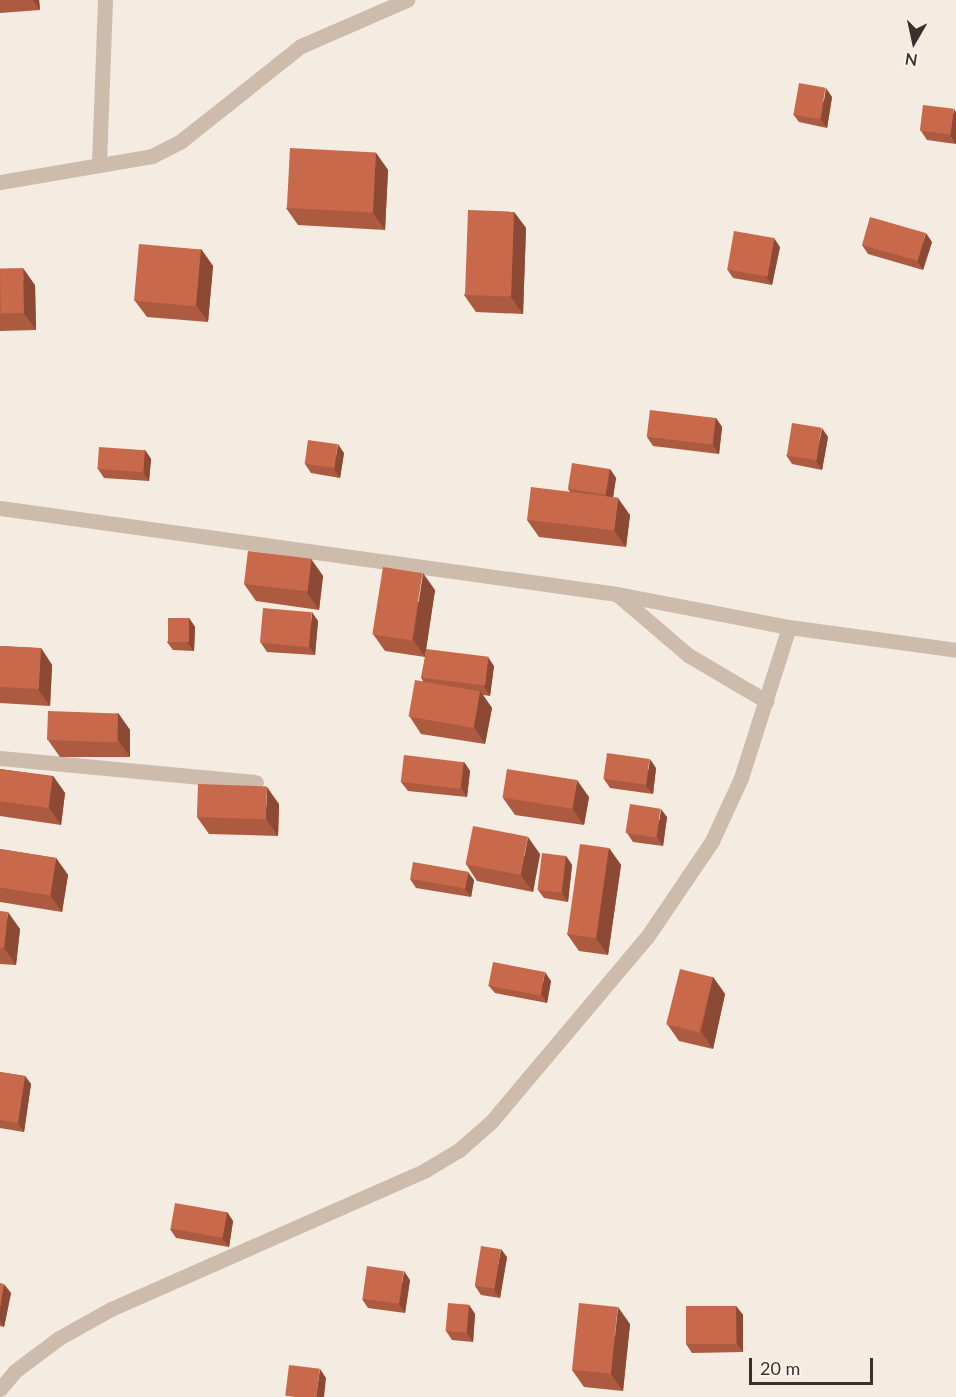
<!DOCTYPE html>
<html>
<head>
<meta charset="utf-8">
<style>
	body { margin:0 }
	#map { position:relative; width:956px; height:1397px; overflow:hidden; background:#f4ebe1; font-family:Lato,sans-serif }
	div>[style] { position:absolute }
	.street>* { height:15px; margin:-7.5px; padding:0 7.5px; transform-origin:7.5px; border-radius:7.5px; background:#cdbbac }
	.wall>* { inset:0; background:#ac5a40 }
	.shaded-wall>* { inset:0; background:#8c4a34 }
	.building>* { inset:0; background:#c8694b; transform-origin:0 0 }
	span { translate:-50% -50%; white-space:nowrap; text-align:center; line-height:1.15; -webkit-text-stroke:5px #fbf5ee; paint-order:stroke }
	.north { position:absolute; left:884px; top:12px; width:60px; height:60px; -webkit-text-stroke:4px #fbf5ee; paint-order:stroke; rotate:189deg; font-size:16px; font-weight:700; line-height:24px; text-align:center; color:#3b302b }
	.north::after { content:''; display:block; margin:auto; width:21px; height:27px; background:#3b302b; clip-path:polygon(50% 0,100% 100%,50% 72%,0 100%) }
	.scale { position:absolute; left:749px; top:1358px; width:124px; height:27px; box-sizing:border-box; border:3px solid #3b302b; border-top:0; padding-left:8px; font-size:18px; line-height:21px; white-space:nowrap; color:#3b302b; -webkit-text-stroke:4px #fbf5ee; paint-order:stroke }
</style>
</head>
<body>
<div id="map">
	<div class="street">
		<div style="left:99px;top:164px;width:164px;rotate:-87.9deg"></div>
		<div style="left:0;top:182px;width:154px;rotate:-9.7deg"></div>
		<div style="left:152px;top:156px;width:33px;rotate:-27deg"></div>
		<div style="left:181px;top:141px;width:153px;rotate:-38.4deg"></div>
		<div style="left:301px;top:46px;width:116px;rotate:-23.5deg"></div>
		<div style="left:0;top:508px;width:623px;rotate:7.93deg"></div>
		<div style="left:617px;top:594px;width:175px;rotate:10.9deg"></div>
		<div style="left:789px;top:627px;width:169px;rotate:7.8deg"></div>
		<div style="left:619px;top:596px;width:91px;rotate:40.5deg"></div>
		<div style="left:688px;top:655px;width:91px;rotate:30.5deg"></div>
		<div style="left:0;top:758px;width:257px;rotate:5.4deg"></div>
		<div style="left:0;top:1389px;width:23px;rotate:-50deg"></div>
		<div style="left:15px;top:1371px;width:55px;rotate:-36.9deg"></div>
		<div style="left:59px;top:1338px;width:60px;rotate:-29.1deg"></div>
		<div style="left:111px;top:1309px;width:342px;rotate:-23.8deg"></div>
		<div style="left:424px;top:1171px;width:41px;rotate:-31deg"></div>
		<div style="left:459px;top:1150px;width:43px;rotate:-41.2deg"></div>
		<div style="left:491px;top:1122px;width:242px;rotate:-49.9deg"></div>
		<div style="left:647px;top:937px;width:116px;rotate:-55.9deg"></div>
		<div style="left:712px;top:841px;width:69px;rotate:-65.3deg"></div>
		<div style="left:741px;top:778px;width:158px;rotate:-72.4deg"></div>
	</div>
	<div class="wall">
		<div style="clip-path:polygon(0 0,39px 0,40px 10px,0 13px)"></div>
		<div style="clip-path:polygon(832px 97px,827px 128px,799px 122px,793px 114px)"></div>
		<div style="clip-path:polygon(956px 112px,956px 144px,927px 140px,921px 131px)"></div>
		<div style="clip-path:polygon(376px 153px,388px 170px,385px 230px,298px 225px,286px 208px)"></div>
		<div style="clip-path:polygon(514px 212px,526px 228px,523px 314px,476px 312px,464px 295px)"></div>
		<div style="clip-path:polygon(932px 242px,923px 270px,868px 254px,862px 245px)"></div>
		<div style="clip-path:polygon(780px 247px,772px 285px,733px 278px,727px 269px)"></div>
		<div style="clip-path:polygon(201px 249px,213px 266px,208px 322px,147px 317px,135px 301px)"></div>
		<div style="clip-path:polygon(0 269px,35px 285px,36px 330px,0 331px)"></div>
		<div style="clip-path:polygon(716px 418px,722px 427px,719px 454px,653px 446px,647px 437px)"></div>
		<div style="clip-path:polygon(828px 437px,822px 470px,792px 464px,786px 455px)"></div>
		<div style="clip-path:polygon(145px 450px,151px 459px,149px 481px,104px 478px,98px 469px)"></div>
		<div style="clip-path:polygon(344px 453px,340px 478px,311px 473px,305px 464px)"></div>
		<div style="clip-path:polygon(610px 469px,616px 478px,613px 497px,630px 515px,626px 547px,539px 537px,527px 520px,570px 492px,568px 489px)"></div>
		<div style="clip-path:polygon(311px 559px,323px 576px,319px 610px,256px 601px,244px 584px)"></div>
		<div style="clip-path:polygon(435px 590px,425px 655px,494px 666px,490px 696px,483px 695px,492px 708px,485px 744px,421px 734px,410px 717px,423px 681px,421px 678px,425px 657px,385px 651px,373px 634px)"></div>
		<div style="clip-path:polygon(189px 618px,195px 627px,194px 651px,173px 650px,167px 642px)"></div>
		<div style="clip-path:polygon(318px 621px,315px 655px,267px 652px,261px 643px)"></div>
		<div style="clip-path:polygon(0 646px,41px 648px,52px 665px,50px 706px,0 703px)"></div>
		<div style="clip-path:polygon(118px 713px,130px 730px,130px 757px,60px 757px,48px 740px)"></div>
		<div style="clip-path:polygon(464px 762px,470px 771px,467px 797px,408px 791px,401px 782px)"></div>
		<div style="clip-path:polygon(656px 768px,653px 794px,610px 788px,604px 779px)"></div>
		<div style="clip-path:polygon(0 769px,53px 776px,65px 793px,61px 825px,0 816px)"></div>
		<div style="clip-path:polygon(589px 797px,584px 825px,515px 815px,503px 798px)"></div>
		<div style="clip-path:polygon(279px 804px,278px 836px,209px 834px,197px 817px)"></div>
		<div style="clip-path:polygon(667px 817px,663px 846px,633px 842px,627px 833px)"></div>
		<div style="clip-path:polygon(609px 848px,621px 865px,608px 955px,579px 951px,567px 934px)"></div>
		<div style="clip-path:polygon(0 849px,56px 858px,68px 875px,62px 912px,0 902px)"></div>
		<div style="clip-path:polygon(540px 854px,533px 892px,477px 881px,466px 864px)"></div>
		<div style="clip-path:polygon(566px 856px,572px 865px,568px 902px,544px 898px,538px 890px)"></div>
		<div style="clip-path:polygon(410px 879px,474px 880px,471px 897px,416px 888px)"></div>
		<div style="clip-path:polygon(0 911px,20px 929px,16px 965px,0 964px)"></div>
		<div style="clip-path:polygon(713px 977px,725px 994px,713px 1049px,679px 1041px,667px 1024px)"></div>
		<div style="clip-path:polygon(551px 981px,547px 1003px,495px 993px,488px 985px)"></div>
		<div style="clip-path:polygon(0 1072px,25px 1076px,31px 1084px,24px 1132px,0 1128px)"></div>
		<div style="clip-path:polygon(227px 1212px,233px 1221px,229px 1247px,176px 1238px,170px 1229px)"></div>
		<div style="clip-path:polygon(507px 1257px,500px 1298px,481px 1295px,475px 1286px)"></div>
		<div style="clip-path:polygon(410px 1280px,405px 1313px,368px 1308px,362px 1299px)"></div>
		<div style="clip-path:polygon(0 1283px,11px 1293px,4px 1327px,0 1326px)"></div>
		<div style="clip-path:polygon(469px 1305px,475px 1314px,473px 1342px,452px 1340px,446px 1331px)"></div>
		<div style="clip-path:polygon(736px 1306px,743px 1315px,743px 1352px,692px 1353px,686px 1344px)"></div>
		<div style="clip-path:polygon(630px 1324px,623px 1391px,584px 1387px,572px 1370px)"></div>
	</div>
	<div class="shaded-wall">
		<div style="clip-path:polygon(33px 0,39px 0,40px 10px)"></div>
		<div style="clip-path:polygon(826px 88px,832px 97px,827px 128px,821px 119px)"></div>
		<div style="clip-path:polygon(954px 109px,956px 112px,956px 144px,950px 135px)"></div>
		<div style="clip-path:polygon(376px 153px,388px 170px,385px 230px,373px 213px)"></div>
		<div style="clip-path:polygon(514px 212px,526px 228px,523px 314px,511px 297px)"></div>
		<div style="clip-path:polygon(926px 233px,932px 242px,923px 270px,917px 261px)"></div>
		<div style="clip-path:polygon(774px 238px,780px 247px,772px 285px,766px 277px)"></div>
		<div style="clip-path:polygon(201px 249px,213px 266px,208px 322px,196px 305px)"></div>
		<div style="clip-path:polygon(23px 268px,35px 285px,36px 330px,24px 313px)"></div>
		<div style="clip-path:polygon(716px 418px,722px 427px,719px 454px,713px 445px)"></div>
		<div style="clip-path:polygon(822px 428px,828px 437px,822px 470px,816px 461px)"></div>
		<div style="clip-path:polygon(338px 444px,344px 453px,340px 478px,334px 469px)"></div>
		<div style="clip-path:polygon(145px 450px,151px 459px,149px 481px,143px 472px)"></div>
		<div style="clip-path:polygon(610px 469px,616px 478px,612px 504px,606px 495px)"></div>
		<div style="clip-path:polygon(618px 498px,630px 515px,626px 547px,614px 530px)"></div>
		<div style="clip-path:polygon(311px 559px,323px 576px,319px 610px,307px 593px)"></div>
		<div style="clip-path:polygon(423px 573px,435px 590px,425px 657px,413px 640px)"></div>
		<div style="clip-path:polygon(312px 612px,318px 621px,315px 655px,309px 646px)"></div>
		<div style="clip-path:polygon(189px 618px,195px 627px,194px 651px,187px 642px)"></div>
		<div style="clip-path:polygon(41px 648px,52px 665px,50px 706px,38px 689px)"></div>
		<div style="clip-path:polygon(488px 657px,494px 666px,490px 696px,484px 687px)"></div>
		<div style="clip-path:polygon(480px 691px,492px 708px,485px 744px,474px 727px)"></div>
		<div style="clip-path:polygon(118px 713px,130px 730px,130px 757px,118px 740px)"></div>
		<div style="clip-path:polygon(650px 759px,656px 768px,653px 794px,646px 786px)"></div>
		<div style="clip-path:polygon(464px 762px,470px 771px,467px 797px,461px 788px)"></div>
		<div style="clip-path:polygon(53px 776px,65px 793px,61px 825px,49px 808px)"></div>
		<div style="clip-path:polygon(577px 780px,589px 797px,584px 825px,572px 808px)"></div>
		<div style="clip-path:polygon(267px 787px,279px 804px,278px 836px,266px 819px)"></div>
		<div style="clip-path:polygon(661px 809px,667px 817px,663px 846px,657px 837px)"></div>
		<div style="clip-path:polygon(528px 837px,540px 854px,533px 892px,521px 875px)"></div>
		<div style="clip-path:polygon(609px 848px,621px 865px,608px 955px,596px 938px)"></div>
		<div style="clip-path:polygon(566px 856px,572px 865px,568px 902px,562px 893px)"></div>
		<div style="clip-path:polygon(56px 858px,68px 875px,62px 912px,50px 895px)"></div>
		<div style="clip-path:polygon(468px 872px,474px 880px,471px 897px,465px 889px)"></div>
		<div style="clip-path:polygon(8px 912px,20px 929px,16px 965px,4px 948px)"></div>
		<div style="clip-path:polygon(545px 972px,551px 981px,547px 1003px,541px 994px)"></div>
		<div style="clip-path:polygon(713px 977px,725px 994px,713px 1049px,701px 1032px)"></div>
		<div style="clip-path:polygon(25px 1076px,31px 1084px,24px 1132px,18px 1123px)"></div>
		<div style="clip-path:polygon(227px 1212px,233px 1221px,229px 1247px,222px 1238px)"></div>
		<div style="clip-path:polygon(501px 1249px,507px 1257px,500px 1298px,494px 1289px)"></div>
		<div style="clip-path:polygon(404px 1271px,410px 1280px,405px 1313px,399px 1304px)"></div>
		<div style="clip-path:polygon(4px 1284px,11px 1293px,4px 1327px,0 1321px,0 1308px)"></div>
		<div style="clip-path:polygon(469px 1305px,475px 1314px,473px 1342px,467px 1333px)"></div>
		<div style="clip-path:polygon(736px 1306px,743px 1315px,743px 1352px,737px 1344px)"></div>
		<div style="clip-path:polygon(618px 1307px,630px 1324px,623px 1391px,611px 1374px)"></div>
		<div style="clip-path:polygon(320px 1369px,326px 1378px,324px 1397px,316px 1397px)"></div>
	</div>
	<div class="building">
		<div style="left:799px;top:83px;width:27px;height:32px;rotate:10deg"></div>
		<div style="left:923px;top:105px;width:31px;height:26px;rotate:7deg"></div>
		<div style="left:290px;top:148px;width:86px;height:60px;rotate:3deg"></div>
		<div style="left:468px;top:210px;width:46px;height:85px;rotate:2deg"></div>
		<div style="left:870px;top:217px;width:58px;height:29px;rotate:16deg"></div>
		<div style="left:734px;top:231px;width:41px;height:39px;rotate:10deg"></div>
		<div style="left:139px;top:244px;width:62px;height:57px;rotate:5deg"></div>
		<div style="left:23px;top:268px;width:45px;height:23px;rotate:89deg"></div>
		<div style="left:650px;top:410px;width:66px;height:27px;rotate:7deg"></div>
		<div style="left:792px;top:423px;width:30px;height:33px;rotate:9deg"></div>
		<div style="left:308px;top:440px;width:30px;height:24px;rotate:8deg"></div>
		<div style="left:99px;top:447px;width:46px;height:22px;rotate:4deg"></div>
		<div style="left:572px;top:463px;width:38px;height:26px;rotate:9deg"></div>
		<div style="left:531px;top:487px;width:88px;height:33px;rotate:7deg"></div>
		<div style="left:248px;top:551px;width:64px;height:33px;rotate:7deg"></div>
		<div style="left:383px;top:567px;width:40px;height:68px;rotate:9deg"></div>
		<div style="left:263px;top:608px;width:49px;height:35px;rotate:5deg"></div>
		<div style="left:168px;top:618px;width:21px;height:24px"></div>
		<div style="left:0;top:646px;width:41px;height:41px;rotate:3deg"></div>
		<div style="left:426px;top:649px;width:63px;height:29px;rotate:7deg"></div>
		<div style="left:415px;top:680px;width:66px;height:37px;rotate:10deg"></div>
		<div style="left:48px;top:711px;width:70px;height:29px;rotate:2deg"></div>
		<div style="left:607px;top:753px;width:43px;height:26px;rotate:8deg"></div>
		<div style="left:404px;top:755px;width:60px;height:27px;rotate:7deg"></div>
		<div style="left:0;top:769px;width:53px;height:32px;rotate:8deg"></div>
		<div style="left:507px;top:769px;width:71px;height:29px;rotate:9deg"></div>
		<div style="left:198px;top:784px;width:69px;height:33px;rotate:2deg"></div>
		<div style="left:630px;top:804px;width:31px;height:29px;rotate:9deg"></div>
		<div style="left:473px;top:826px;width:56px;height:39px;rotate:11deg"></div>
		<div style="left:580px;top:844px;width:29px;height:91px;rotate:8deg"></div>
		<div style="left:0;top:849px;width:57px;height:38px;rotate:9deg"></div>
		<div style="left:542px;top:853px;width:24px;height:37px;rotate:7deg"></div>
		<div style="left:413px;top:862px;width:56px;height:17px;rotate:10deg"></div>
		<div style="clip-path:polygon(0 911px,8px 912px,4px 948px,0 948px)"></div>
		<div style="left:493px;top:962px;width:53px;height:24px;rotate:11deg"></div>
		<div style="left:680px;top:969px;width:34px;height:57px;rotate:14deg"></div>
		<div style="clip-path:polygon(0 1072px,25px 1076px,18px 1123px,0 1120px)"></div>
		<div style="left:175px;top:1203px;width:53px;height:26px;rotate:10deg"></div>
		<div style="left:481px;top:1246px;width:20px;height:40px;rotate:9deg"></div>
		<div style="left:367px;top:1266px;width:37px;height:33px;rotate:8deg"></div>
		<div style="clip-path:polygon(0 1283px,4px 1284px,0 1308px)"></div>
		<div style="left:448px;top:1303px;width:21px;height:28px;rotate:5deg"></div>
		<div style="left:579px;top:1303px;width:39px;height:67px;rotate:6deg"></div>
		<div style="left:686px;top:1306px;width:50px;height:38px"></div>
		<div style="left:289px;top:1365px;width:31px;height:31px;rotate:7deg"></div>
	</div>
	<div class="north">N</div>
	<div class="scale">20 m</div>
</div>
</body>
</html>
